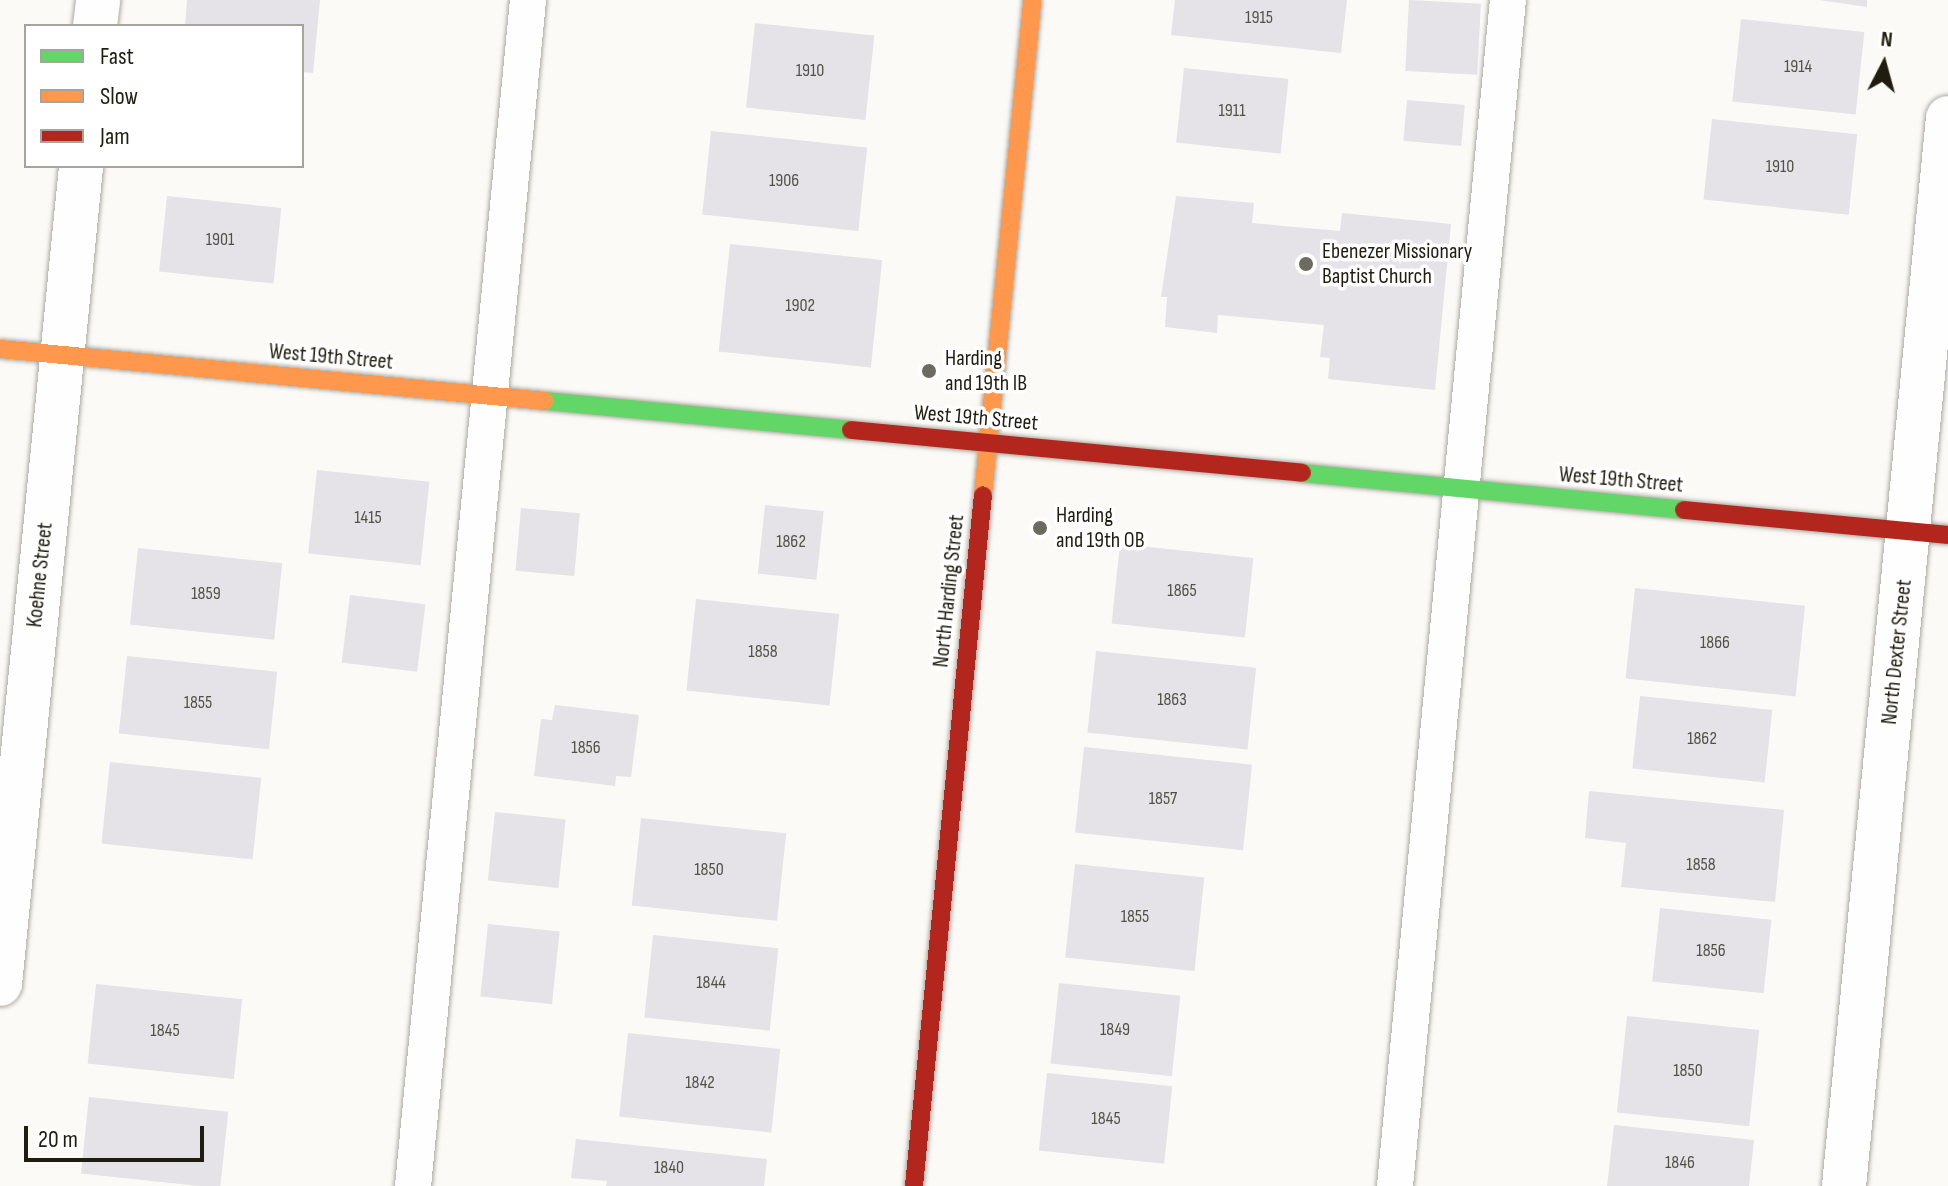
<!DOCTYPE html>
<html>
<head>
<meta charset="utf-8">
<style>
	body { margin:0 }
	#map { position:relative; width:1948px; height:1186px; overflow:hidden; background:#fbfaf6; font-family:"Sofia Sans Condensed",sans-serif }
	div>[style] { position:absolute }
	.building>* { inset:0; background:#e5e3e7; transform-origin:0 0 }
	.roads { filter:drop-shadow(0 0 2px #aca9a1) drop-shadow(0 0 2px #aca9a1) }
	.lane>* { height:36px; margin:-18px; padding:0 18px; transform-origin:18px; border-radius:18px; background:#fefefe }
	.street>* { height:44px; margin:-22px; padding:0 22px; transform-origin:22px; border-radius:22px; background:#fefefe }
	.fast>* { height:18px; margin:-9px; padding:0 9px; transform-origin:9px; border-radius:9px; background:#63d668 }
	.slow>* { height:18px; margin:-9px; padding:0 9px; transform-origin:9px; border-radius:9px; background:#ff974d }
	.jam>* { height:18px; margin:-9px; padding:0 9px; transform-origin:9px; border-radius:9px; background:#b3261e }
	.dots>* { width:22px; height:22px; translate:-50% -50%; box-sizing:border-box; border:4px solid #fff; border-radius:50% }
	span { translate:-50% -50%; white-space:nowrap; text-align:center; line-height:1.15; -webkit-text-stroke:7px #fff; paint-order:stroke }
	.number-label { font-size:18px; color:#535047 }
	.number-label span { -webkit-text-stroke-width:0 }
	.poi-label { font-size:22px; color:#201c0f }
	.left { translate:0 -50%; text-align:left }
	.street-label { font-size:22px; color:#201c0f }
	.legend { position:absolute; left:24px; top:24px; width:280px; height:144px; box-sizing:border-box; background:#fff; border:2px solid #a6a49f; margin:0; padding:10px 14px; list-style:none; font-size:24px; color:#201c0f }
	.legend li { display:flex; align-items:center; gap:16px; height:40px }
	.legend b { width:40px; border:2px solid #a6a49f }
	.north { position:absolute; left:1844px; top:24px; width:80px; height:80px; -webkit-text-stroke:6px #fff; paint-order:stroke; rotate:6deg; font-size:22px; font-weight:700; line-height:32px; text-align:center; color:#201c0f }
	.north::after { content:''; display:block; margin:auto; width:28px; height:36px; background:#201c0f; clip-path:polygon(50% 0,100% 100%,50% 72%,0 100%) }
	.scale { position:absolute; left:24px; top:1126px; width:180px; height:36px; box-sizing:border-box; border:4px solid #201c0f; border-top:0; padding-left:10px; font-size:24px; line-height:28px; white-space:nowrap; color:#201c0f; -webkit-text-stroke:6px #fff; paint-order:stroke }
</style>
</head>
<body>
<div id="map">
	<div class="building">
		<div style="clip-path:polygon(187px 0,320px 0,313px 73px,302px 72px,302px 26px,185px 26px)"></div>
		<div style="clip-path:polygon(1175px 0,1347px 0,1341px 53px,1171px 35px)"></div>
		<div style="left:1409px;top:0;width:72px;height:71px;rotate:3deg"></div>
		<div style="clip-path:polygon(1819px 0,1867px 0,1867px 7px)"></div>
		<div style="left:1741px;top:19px;width:124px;height:83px;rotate:6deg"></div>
		<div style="left:755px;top:23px;width:120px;height:85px;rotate:6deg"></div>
		<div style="left:1184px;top:68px;width:105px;height:75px;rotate:6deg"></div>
		<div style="left:1407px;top:100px;width:58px;height:41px;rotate:5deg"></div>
		<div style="left:1712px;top:119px;width:146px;height:81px;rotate:6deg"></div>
		<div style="left:711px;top:131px;width:157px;height:84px;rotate:6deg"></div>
		<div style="left:167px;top:196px;width:115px;height:76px;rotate:6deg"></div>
		<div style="clip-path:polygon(1176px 196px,1254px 203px,1252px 223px,1340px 231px,1342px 213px,1451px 224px,1435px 390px,1328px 379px,1330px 358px,1320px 357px,1324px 325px,1218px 315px,1217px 333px,1165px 327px,1167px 297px,1161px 297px)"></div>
		<div style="left:730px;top:244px;width:153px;height:108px;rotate:6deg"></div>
		<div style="left:317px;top:470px;width:113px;height:84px;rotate:6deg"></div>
		<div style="left:765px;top:505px;width:59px;height:69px;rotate:6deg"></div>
		<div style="left:521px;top:508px;width:59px;height:63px;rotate:5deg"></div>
		<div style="left:1120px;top:544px;width:134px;height:80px;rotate:6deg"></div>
		<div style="left:138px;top:548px;width:145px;height:77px;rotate:6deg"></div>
		<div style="left:1635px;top:588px;width:171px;height:91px;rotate:6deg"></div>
		<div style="left:350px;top:595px;width:76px;height:68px;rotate:7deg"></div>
		<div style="left:696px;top:599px;width:144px;height:92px;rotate:6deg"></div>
		<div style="left:1096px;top:651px;width:161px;height:82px;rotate:6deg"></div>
		<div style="left:127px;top:656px;width:151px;height:78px;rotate:6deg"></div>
		<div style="left:1640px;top:696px;width:133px;height:73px;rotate:6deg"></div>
		<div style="clip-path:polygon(555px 705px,639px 715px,631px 777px,616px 776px,615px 786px,534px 776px,541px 719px,552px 720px)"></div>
		<div style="left:1084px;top:747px;width:169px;height:86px;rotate:6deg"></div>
		<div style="left:110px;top:762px;width:152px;height:82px;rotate:6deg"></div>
		<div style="clip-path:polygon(1589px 791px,1784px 810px,1775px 902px,1621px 887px,1626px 843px,1585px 838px)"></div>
		<div style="left:495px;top:812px;width:71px;height:69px;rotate:6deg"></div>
		<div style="left:641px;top:818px;width:146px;height:88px;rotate:6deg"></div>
		<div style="left:1075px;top:864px;width:130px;height:94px;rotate:6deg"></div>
		<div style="left:1660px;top:908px;width:112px;height:74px;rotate:6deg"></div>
		<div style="left:488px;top:924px;width:72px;height:73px;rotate:6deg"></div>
		<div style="left:653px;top:935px;width:126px;height:83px;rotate:6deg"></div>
		<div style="left:1059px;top:983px;width:122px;height:81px;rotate:6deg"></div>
		<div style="left:96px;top:984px;width:147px;height:80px;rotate:6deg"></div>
		<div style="left:1627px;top:1016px;width:133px;height:97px;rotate:6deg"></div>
		<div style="left:628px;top:1033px;width:153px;height:84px;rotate:6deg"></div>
		<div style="left:1047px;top:1073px;width:126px;height:78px;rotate:6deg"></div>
		<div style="left:89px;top:1097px;width:140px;height:77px;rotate:6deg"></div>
		<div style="clip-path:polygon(1614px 1125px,1754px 1140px,1749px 1186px,1607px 1186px)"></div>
		<div style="clip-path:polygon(576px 1139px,767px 1159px,764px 1186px,606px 1186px,607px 1181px,571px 1178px)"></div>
	</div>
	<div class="roads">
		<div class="lane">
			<div style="left:413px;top:1186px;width:1192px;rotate:-84.46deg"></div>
			<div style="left:1395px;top:1186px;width:1191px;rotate:-84.56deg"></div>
		</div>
		<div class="street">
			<div style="left:95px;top:26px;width:26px;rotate:-83deg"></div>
			<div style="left:0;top:984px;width:822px;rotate:-84.34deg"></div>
			<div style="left:1844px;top:1186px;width:1073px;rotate:-84.44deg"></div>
		</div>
		<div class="fast">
			<div style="left:545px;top:401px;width:307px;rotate:5.4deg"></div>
			<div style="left:1302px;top:473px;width:384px;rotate:5.5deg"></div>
		</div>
		<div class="slow">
			<div style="left:0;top:349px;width:547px;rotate:5.45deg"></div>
			<div style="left:983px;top:495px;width:497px;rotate:-84.3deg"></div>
		</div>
		<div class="jam">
			<div style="left:851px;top:430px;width:453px;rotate:5.4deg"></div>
			<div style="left:1684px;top:510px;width:265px;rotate:5.4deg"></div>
			<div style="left:914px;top:1186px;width:694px;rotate:-84.3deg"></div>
		</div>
	</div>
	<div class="dots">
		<div style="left:1306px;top:264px;background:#6d6a60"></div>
		<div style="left:929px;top:371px;background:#6d6a60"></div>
		<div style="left:1040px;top:528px;background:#6d6a60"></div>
	</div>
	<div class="number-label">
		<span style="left:1259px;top:18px">1915</span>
		<span style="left:1798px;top:67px">1914</span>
		<span style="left:810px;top:71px">1910</span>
		<span style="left:1232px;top:111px">1911</span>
		<span style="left:1780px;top:167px">1910</span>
		<span style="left:784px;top:181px">1906</span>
		<span style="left:220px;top:240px">1901</span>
		<span style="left:800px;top:306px">1902</span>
		<span style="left:368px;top:518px">1415</span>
		<span style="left:791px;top:542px">1862</span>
		<span style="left:1182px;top:591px">1865</span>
		<span style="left:206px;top:594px">1859</span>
		<span style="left:1715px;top:643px">1866</span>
		<span style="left:763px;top:652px">1858</span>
		<span style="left:1172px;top:700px">1863</span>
		<span style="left:198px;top:703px">1855</span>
		<span style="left:1702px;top:739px">1862</span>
		<span style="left:586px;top:748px">1856</span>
		<span style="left:1163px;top:799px">1857</span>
		<span style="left:1701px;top:865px">1858</span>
		<span style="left:709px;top:870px">1850</span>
		<span style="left:1135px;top:917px">1855</span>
		<span style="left:1711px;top:951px">1856</span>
		<span style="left:711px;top:983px">1844</span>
		<span style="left:1115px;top:1030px">1849</span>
		<span style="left:165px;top:1031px">1845</span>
		<span style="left:1688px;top:1071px">1850</span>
		<span style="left:700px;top:1083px">1842</span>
		<span style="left:1106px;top:1119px">1845</span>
		<span style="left:1680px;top:1163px">1846</span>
		<span style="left:669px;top:1168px">1840</span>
	</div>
	<div class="poi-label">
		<span class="left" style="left:1322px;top:264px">Ebenezer Missionary<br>Baptist Church</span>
		<span class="left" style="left:945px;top:371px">Harding<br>and 19th IB</span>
		<span class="left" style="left:1056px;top:528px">Harding<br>and 19th OB</span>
	</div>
	<div class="street-label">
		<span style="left:331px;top:357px;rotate:5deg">West 19th Street</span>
		<span style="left:976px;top:418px;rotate:5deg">West 19th Street</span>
		<span style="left:1621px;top:480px;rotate:5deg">West 19th Street</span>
		<span style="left:40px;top:575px;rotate:-84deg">Koehne Street</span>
		<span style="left:949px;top:591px;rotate:-84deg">North Harding Street</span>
		<span style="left:1897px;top:652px;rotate:-84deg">North Dexter Street</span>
	</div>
	<ul class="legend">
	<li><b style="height:10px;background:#63d668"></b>Fast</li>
	<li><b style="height:10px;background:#ff974d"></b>Slow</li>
	<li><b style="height:10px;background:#b3261e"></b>Jam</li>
	</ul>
	<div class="north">N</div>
	<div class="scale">20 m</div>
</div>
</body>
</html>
